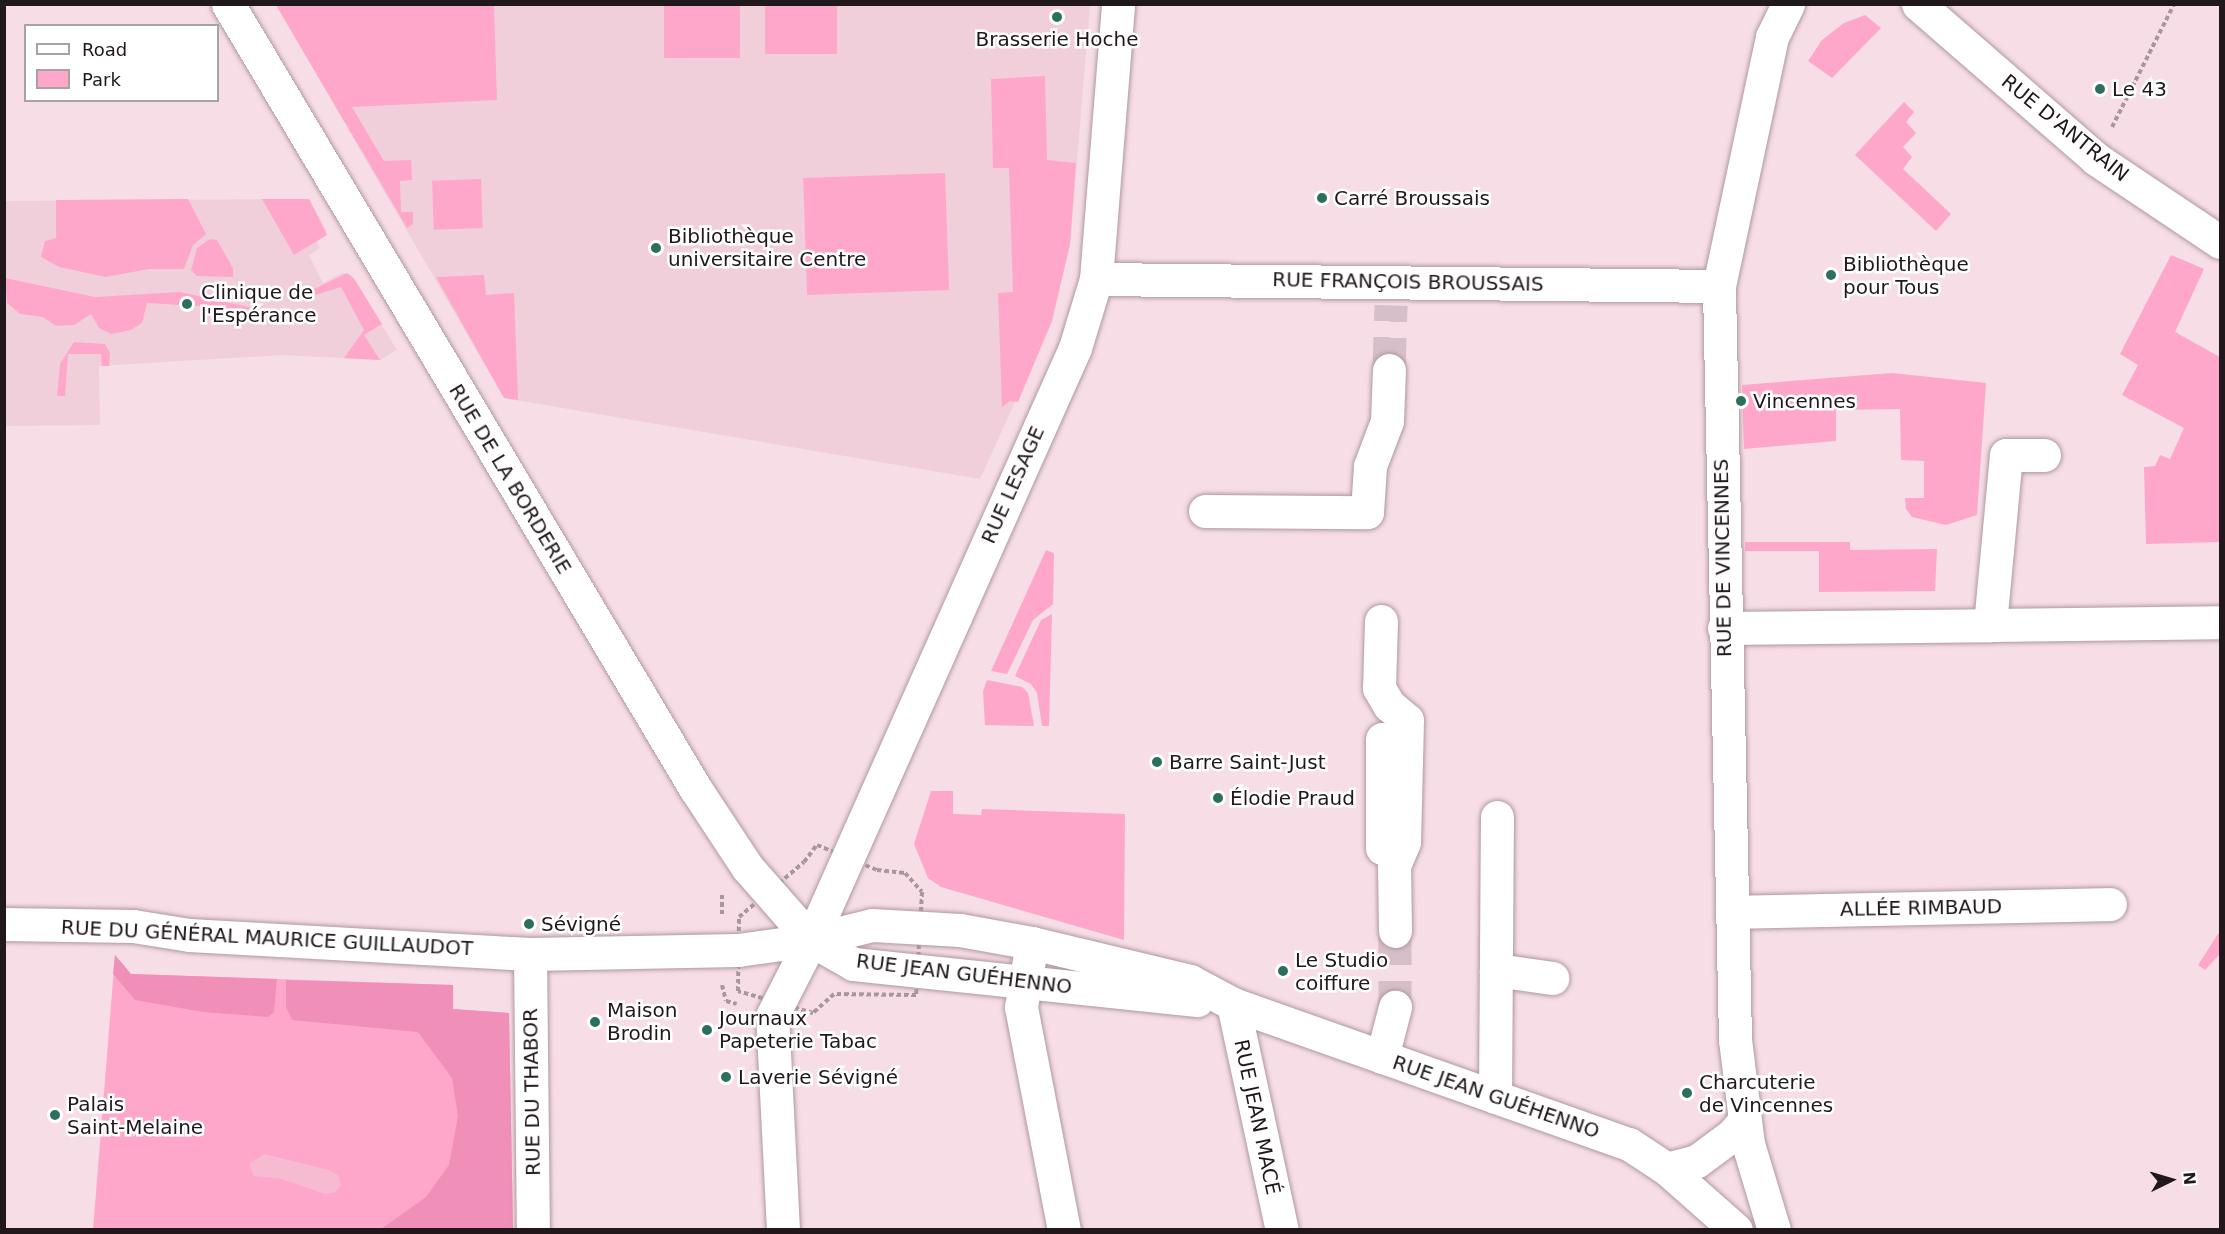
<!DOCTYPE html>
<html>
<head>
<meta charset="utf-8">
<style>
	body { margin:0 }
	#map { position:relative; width:2225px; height:1234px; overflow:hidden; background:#f6dde6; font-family:"DejaVu Sans",sans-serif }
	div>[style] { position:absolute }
	.built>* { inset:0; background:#f0cfdb }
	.green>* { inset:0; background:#ffa7ca; transform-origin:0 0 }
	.forest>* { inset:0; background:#f08fb7 }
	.water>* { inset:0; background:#f6bad1 }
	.minor-tunnel>* { height:33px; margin-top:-16.5px; transform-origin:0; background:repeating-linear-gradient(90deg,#d6bfc8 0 33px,transparent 0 49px) }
	.path>* { height:4px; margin-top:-2px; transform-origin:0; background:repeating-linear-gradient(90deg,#a9979d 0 4.5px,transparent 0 7.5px) }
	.roads { filter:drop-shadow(0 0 2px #b098a1) drop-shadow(0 0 2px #b098a1) }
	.minor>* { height:33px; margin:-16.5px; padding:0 16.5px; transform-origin:16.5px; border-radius:16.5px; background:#fff }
	.major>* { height:33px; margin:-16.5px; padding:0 16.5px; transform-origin:16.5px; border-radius:16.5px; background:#fff }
	.dots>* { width:16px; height:16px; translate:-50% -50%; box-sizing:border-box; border:3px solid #fff; border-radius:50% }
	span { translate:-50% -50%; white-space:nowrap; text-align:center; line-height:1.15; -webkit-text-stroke:5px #fff; paint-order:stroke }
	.poi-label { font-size:20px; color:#20181b }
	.left { translate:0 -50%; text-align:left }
	.street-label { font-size:20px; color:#20181b }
	.frame { position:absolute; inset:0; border:6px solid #20181b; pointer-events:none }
	.legend { position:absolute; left:24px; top:24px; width:195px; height:78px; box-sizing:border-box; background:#fff; border:2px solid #a6a3a4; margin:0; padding:8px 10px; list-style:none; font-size:18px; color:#20181b }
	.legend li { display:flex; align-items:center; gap:12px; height:30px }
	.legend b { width:30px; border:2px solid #a6a3a4 }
	.north { position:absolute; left:2141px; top:1150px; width:60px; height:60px; -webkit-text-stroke:4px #fff; paint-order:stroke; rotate:85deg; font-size:16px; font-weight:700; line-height:24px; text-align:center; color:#20181b }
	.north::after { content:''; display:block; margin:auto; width:21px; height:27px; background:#20181b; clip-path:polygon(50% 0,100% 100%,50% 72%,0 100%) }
</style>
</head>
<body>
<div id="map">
	<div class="built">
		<div style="clip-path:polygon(276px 5px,1090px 5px,1070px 244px,1052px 321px,980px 479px,504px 398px)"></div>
		<div style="clip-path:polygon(309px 199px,327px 231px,317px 242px,320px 248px,309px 255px,323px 283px,342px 273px,352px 275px,397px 350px,380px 360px,283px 355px,99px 366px,100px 425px,5px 426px,4px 201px)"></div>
	</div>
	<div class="green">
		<div style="clip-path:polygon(276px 5px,494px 5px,497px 100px,352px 107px,384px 161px,411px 160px,412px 180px,400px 181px,401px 212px,413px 212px,413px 224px,407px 228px)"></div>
		<div style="left:664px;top:5px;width:76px;height:53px"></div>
		<div style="left:765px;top:5px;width:72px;height:49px"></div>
		<div style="clip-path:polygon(1865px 15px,1881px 28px,1832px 78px,1808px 61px,1822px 40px,1844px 23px)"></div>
		<div style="clip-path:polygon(1045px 76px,1047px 160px,1076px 163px,1070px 244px,1052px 321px,1018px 402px,1010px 401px,1002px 407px,998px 293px,1013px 292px,1009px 168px,993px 168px,991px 79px)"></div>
		<div style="clip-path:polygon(1904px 102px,1914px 112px,1906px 122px,1916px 133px,1903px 147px,1912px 157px,1903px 169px,1951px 214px,1936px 231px,1855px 155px)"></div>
		<div style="left:945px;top:173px;width:117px;height:142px;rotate:88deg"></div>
		<div style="left:481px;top:179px;width:49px;height:49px;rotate:88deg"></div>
		<div style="clip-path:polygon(188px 199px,206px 234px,193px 245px,184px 269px,149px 269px,106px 277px,59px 267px,41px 257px,45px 241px,56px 238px,56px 200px)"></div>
		<div style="clip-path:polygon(262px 199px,309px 199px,327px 235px,294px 255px)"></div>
		<div style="clip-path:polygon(210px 239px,217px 240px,233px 268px,233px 277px,197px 276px,191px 270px,197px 248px)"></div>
		<div style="clip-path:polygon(2171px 255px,2204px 269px,2175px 332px,2220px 357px,2220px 542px,2146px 544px,2144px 467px,2155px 466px,2160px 455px,2170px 459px,2184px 428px,2122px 395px,2138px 365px,2120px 354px)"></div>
		<div style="clip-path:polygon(347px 273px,355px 280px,382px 324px,364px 335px,380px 360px,344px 358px,364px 330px,341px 287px,309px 297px,310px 291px)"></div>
		<div style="clip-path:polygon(484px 275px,486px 295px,514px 293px,518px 400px,504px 398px,436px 277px)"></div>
		<div style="clip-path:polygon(5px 278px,95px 297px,180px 292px,262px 310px,147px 303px,142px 323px,131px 330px,111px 334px,99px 328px,91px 314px,74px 325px,56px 326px,43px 317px,20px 314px,7px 303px)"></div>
		<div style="clip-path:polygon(74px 342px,105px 344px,110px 353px,109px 366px,102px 366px,101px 354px,68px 354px,65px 396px,57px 396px,60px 364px)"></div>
		<div style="clip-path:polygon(1892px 373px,1986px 383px,1977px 515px,1946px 525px,1912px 517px,1906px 509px,1905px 498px,1924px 498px,1924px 461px,1901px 460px,1900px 409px,1836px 410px,1836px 441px,1744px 449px,1742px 385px)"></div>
		<div style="clip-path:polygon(1745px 542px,1850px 542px,1850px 550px,1937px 549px,1935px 591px,1819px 592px,1819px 551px,1745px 551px)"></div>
		<div style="clip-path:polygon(1046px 550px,1054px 553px,1053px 604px,1033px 620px,1007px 674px,991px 671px)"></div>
		<div style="clip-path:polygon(1052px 614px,1049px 726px,1042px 726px,1037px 693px,1031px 684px,1015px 676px,1041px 620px)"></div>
		<div style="clip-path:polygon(987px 680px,1022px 687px,1028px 693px,1034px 726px,985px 725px,983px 691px)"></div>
		<div style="clip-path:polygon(931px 791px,953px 791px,953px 814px,981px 815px,982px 809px,1125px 814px,1124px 940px,941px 887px,928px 878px,914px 844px)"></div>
		<div style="clip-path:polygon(2220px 931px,2220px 954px,2205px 970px,2198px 965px)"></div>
		<div style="clip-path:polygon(115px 955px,131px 974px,453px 985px,453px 1009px,509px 1013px,513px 1229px,93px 1230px)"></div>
	</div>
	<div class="forest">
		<div style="clip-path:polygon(115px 955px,131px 974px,277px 979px,274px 1012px,268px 1017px,203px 1012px,135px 1000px,113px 974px)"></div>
		<div style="clip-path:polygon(286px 980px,453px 985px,453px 1009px,509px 1013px,513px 1229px,381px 1229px,426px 1197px,449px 1165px,458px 1116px,452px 1078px,418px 1032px,292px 1020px,286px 1007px)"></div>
	</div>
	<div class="water">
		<div style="clip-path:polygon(264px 1154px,329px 1170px,338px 1175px,341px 1185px,335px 1192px,325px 1194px,282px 1179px,254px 1176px,249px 1164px)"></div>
	</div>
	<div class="minor-tunnel">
		<div style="left:1389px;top:370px;width:65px;rotate:-88.2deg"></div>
		<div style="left:1395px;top:931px;width:76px;rotate:90deg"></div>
	</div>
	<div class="path">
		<div style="left:2112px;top:127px;width:138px;rotate:-63.2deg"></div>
		<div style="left:817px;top:845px;width:65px;rotate:22.6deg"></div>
		<div style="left:877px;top:870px;width:28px;rotate:6deg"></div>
		<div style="left:905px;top:873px;width:25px;rotate:48deg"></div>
		<div style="left:922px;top:892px;width:103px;rotate:93.3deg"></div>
		<div style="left:916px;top:995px;width:82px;rotate:-179.3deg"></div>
		<div style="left:834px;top:994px;width:28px;rotate:138deg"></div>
		<div style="left:813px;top:1013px;width:78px;rotate:-163.7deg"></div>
		<div style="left:738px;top:991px;width:74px;rotate:-89.2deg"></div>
		<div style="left:739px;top:917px;width:85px;rotate:-40.2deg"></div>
		<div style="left:804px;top:862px;width:21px;rotate:-53deg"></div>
		<div style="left:722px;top:914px;width:19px;rotate:-90deg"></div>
		<div style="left:722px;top:985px;width:16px;rotate:76deg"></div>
		<div style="left:726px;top:1001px;width:11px;rotate:15deg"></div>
	</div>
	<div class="roads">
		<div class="minor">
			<div style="left:228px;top:4px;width:913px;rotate:59.22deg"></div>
			<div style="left:695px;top:788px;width:95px;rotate:56.6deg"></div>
			<div style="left:747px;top:867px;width:97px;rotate:48.8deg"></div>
			<div style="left:1096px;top:279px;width:623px;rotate:0.64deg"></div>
			<div style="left:2044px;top:455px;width:38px;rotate:180deg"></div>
			<div style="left:2006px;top:455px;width:171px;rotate:95.4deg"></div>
			<div style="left:1990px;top:625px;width:230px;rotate:-0.7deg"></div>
			<div style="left:1205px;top:511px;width:162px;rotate:0.4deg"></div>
			<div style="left:1367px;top:512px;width:46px;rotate:-86.3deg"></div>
			<div style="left:1370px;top:466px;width:48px;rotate:-69.3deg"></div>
			<div style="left:1387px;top:421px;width:51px;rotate:-87.8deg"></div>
			<div style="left:1381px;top:621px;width:67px;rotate:91.7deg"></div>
			<div style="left:1379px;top:688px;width:20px;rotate:60deg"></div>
			<div style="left:1389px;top:705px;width:23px;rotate:40deg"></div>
			<div style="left:1407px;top:720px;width:122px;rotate:91.4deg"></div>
			<div style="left:1404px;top:842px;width:26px;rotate:113deg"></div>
			<div style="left:1394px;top:866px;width:65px;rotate:89.1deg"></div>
			<div style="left:1724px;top:628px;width:266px;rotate:-0.6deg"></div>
			<div style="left:1382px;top:739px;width:109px;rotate:90deg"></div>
			<div style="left:1732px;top:912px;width:378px;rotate:-1.2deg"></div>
			<div style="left:4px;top:924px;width:129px;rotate:0.9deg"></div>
			<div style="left:133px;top:926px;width:57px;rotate:9.1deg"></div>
			<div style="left:189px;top:935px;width:342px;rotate:3.2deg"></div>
			<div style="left:530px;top:954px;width:208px;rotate:-1.1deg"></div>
			<div style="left:738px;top:950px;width:74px;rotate:-7.8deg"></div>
			<div style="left:1032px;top:943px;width:65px;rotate:99.8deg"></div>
			<div style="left:1021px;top:1007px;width:227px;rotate:79.1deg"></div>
			<div style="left:530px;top:954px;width:276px;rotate:89.4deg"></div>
			<div style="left:1496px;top:970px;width:57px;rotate:8.1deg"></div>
			<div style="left:1233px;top:1004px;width:231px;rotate:77.8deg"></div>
			<div style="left:1382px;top:1057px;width:52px;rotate:-75.4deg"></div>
			<div style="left:1495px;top:1097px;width:280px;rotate:-89.6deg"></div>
			<div style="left:783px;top:1230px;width:214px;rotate:-92.9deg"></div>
			<div style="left:772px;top:1016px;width:85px;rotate:-62.8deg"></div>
		</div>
		<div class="major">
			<div style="left:1918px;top:4px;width:236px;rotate:41deg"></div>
			<div style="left:2096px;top:159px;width:149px;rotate:33.8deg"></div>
			<div style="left:811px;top:940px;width:648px;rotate:-65.97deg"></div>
			<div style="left:1075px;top:348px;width:72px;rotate:-73.1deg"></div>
			<div style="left:1096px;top:279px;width:276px;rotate:-85.4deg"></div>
			<div style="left:811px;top:940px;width:63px;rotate:-13.8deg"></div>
			<div style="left:872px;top:925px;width:88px;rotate:3.3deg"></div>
			<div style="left:960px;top:930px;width:73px;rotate:10.2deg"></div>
			<div style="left:1032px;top:943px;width:163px;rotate:13.5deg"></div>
			<div style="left:1190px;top:981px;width:49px;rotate:28.1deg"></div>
			<div style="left:1233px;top:1004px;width:420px;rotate:19.5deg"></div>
			<div style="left:1629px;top:1144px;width:45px;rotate:33.3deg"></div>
			<div style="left:1667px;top:1169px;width:92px;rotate:41.5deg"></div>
			<div style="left:811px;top:940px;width:48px;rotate:29.7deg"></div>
			<div style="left:853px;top:964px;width:346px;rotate:6deg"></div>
			<div style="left:1667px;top:1169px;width:31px;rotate:-15deg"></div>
			<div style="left:1697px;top:1161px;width:44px;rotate:-36.6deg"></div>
			<div style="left:1732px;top:1135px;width:18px;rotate:-49deg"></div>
			<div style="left:1774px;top:1230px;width:90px;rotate:-106.8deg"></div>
			<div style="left:1748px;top:1144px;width:105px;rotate:-97.1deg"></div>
			<div style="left:1735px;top:1040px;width:754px;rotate:-91.22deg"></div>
			<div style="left:1719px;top:286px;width:255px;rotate:-78deg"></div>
			<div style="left:1772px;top:37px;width:37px;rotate:-64deg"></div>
		</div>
	</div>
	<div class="dots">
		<div style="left:1057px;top:17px;background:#2d6f5e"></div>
		<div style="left:2100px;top:89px;background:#2d6f5e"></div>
		<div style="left:1322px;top:198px;background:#2d6f5e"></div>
		<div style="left:656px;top:248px;background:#2d6f5e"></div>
		<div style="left:1831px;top:275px;background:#2d6f5e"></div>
		<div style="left:187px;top:304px;background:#2d6f5e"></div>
		<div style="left:1741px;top:401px;background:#2d6f5e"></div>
		<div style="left:1157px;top:762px;background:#2d6f5e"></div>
		<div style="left:1218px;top:798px;background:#2d6f5e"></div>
		<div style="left:529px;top:924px;background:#2d6f5e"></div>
		<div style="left:1283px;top:971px;background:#2d6f5e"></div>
		<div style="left:595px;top:1022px;background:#2d6f5e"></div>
		<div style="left:707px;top:1030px;background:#2d6f5e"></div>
		<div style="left:726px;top:1077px;background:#2d6f5e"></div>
		<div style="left:1687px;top:1093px;background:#2d6f5e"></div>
		<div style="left:55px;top:1115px;background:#2d6f5e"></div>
	</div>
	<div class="poi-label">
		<span style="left:1057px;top:39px">Brasserie Hoche</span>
		<span class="left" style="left:2112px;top:89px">Le 43</span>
		<span class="left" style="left:1334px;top:198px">Carré Broussais</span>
		<span class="left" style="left:668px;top:248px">Bibliothèque<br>universitaire Centre</span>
		<span class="left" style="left:1843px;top:276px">Bibliothèque<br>pour Tous</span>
		<span class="left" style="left:201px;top:304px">Clinique de<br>l'Espérance</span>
		<span class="left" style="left:1753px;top:401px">Vincennes</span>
		<span class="left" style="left:1169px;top:762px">Barre Saint-Just</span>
		<span class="left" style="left:1230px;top:798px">Élodie Praud</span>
		<span class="left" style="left:541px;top:924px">Sévigné</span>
		<span class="left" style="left:1295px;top:972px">Le Studio<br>coiffure</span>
		<span class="left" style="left:607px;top:1022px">Maison<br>Brodin</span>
		<span class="left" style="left:719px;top:1030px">Journaux<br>Papeterie Tabac</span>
		<span class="left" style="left:738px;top:1077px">Laverie Sévigné</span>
		<span class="left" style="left:1699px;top:1094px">Charcuterie<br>de Vincennes</span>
		<span class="left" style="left:67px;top:1116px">Palais<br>Saint-Melaine</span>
	</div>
	<div class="street-label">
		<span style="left:2065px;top:128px;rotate:39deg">RUE D'ANTRAIN</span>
		<span style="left:1408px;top:282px;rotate:1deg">RUE FRANÇOIS BROUSSAIS</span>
		<span style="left:510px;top:479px;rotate:59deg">RUE DE LA BORDERIE</span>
		<span style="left:1013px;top:485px;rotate:-66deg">RUE LESAGE</span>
		<span style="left:1723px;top:558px;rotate:-91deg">RUE DE VINCENNES</span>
		<span style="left:1921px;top:908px;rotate:-1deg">ALLÉE RIMBAUD</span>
		<span style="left:267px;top:938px;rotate:3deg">RUE DU GÉNÉRAL MAURICE GUILLAUDOT</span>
		<span style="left:964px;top:974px;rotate:7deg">RUE JEAN GUÉHENNO</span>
		<span style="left:532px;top:1092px;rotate:-91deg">RUE DU THABOR</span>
		<span style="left:1496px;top:1097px;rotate:19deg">RUE JEAN GUÉHENNO</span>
		<span style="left:1257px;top:1117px;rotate:78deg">RUE JEAN MACÉ</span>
	</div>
	<div class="frame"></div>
	<ul class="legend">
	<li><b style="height:8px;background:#fff"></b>Road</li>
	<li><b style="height:16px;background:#ffa7ca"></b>Park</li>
	</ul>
	<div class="north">N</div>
</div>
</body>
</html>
